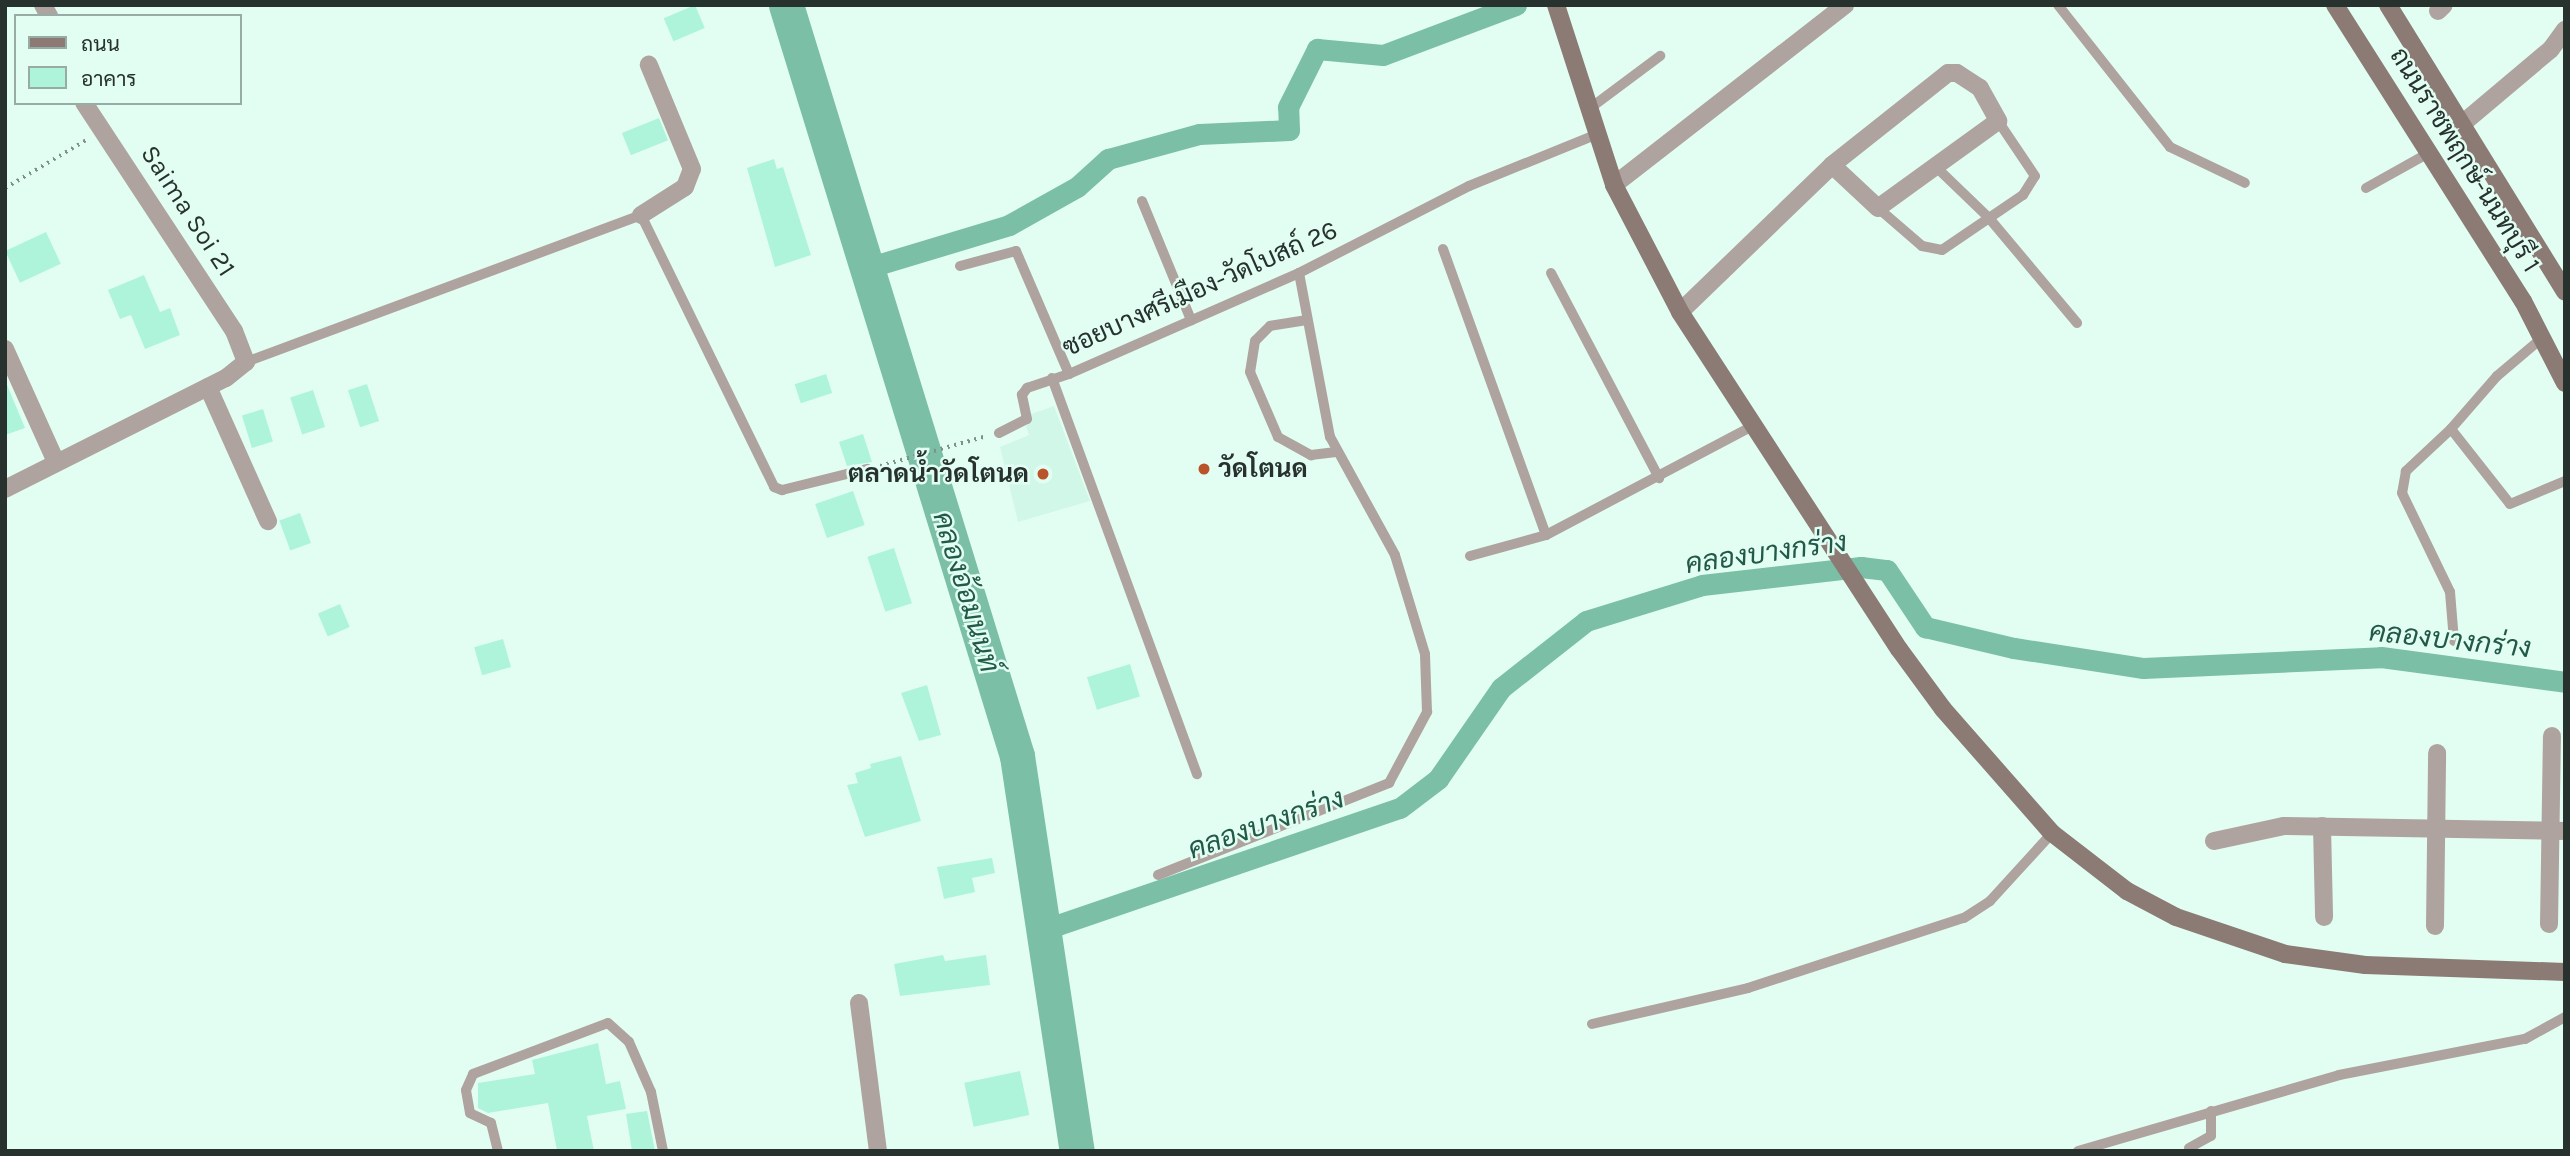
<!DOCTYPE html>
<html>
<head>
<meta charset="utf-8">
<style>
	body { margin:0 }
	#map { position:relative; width:2570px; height:1156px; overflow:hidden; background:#e2fef3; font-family:Karla,Sarabun,sans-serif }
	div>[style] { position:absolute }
	.built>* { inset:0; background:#d1f7e8 }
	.canal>* { height:21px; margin:-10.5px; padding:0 10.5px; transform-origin:10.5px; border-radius:10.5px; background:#7bbfa7 }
	.river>* { height:35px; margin:-17.5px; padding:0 17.5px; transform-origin:17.5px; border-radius:17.5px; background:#7bbfa7 }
	.building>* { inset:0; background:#aef4db; transform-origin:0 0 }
	.path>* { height:3.5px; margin-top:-1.75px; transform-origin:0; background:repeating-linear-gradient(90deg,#7f928a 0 2px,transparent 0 7px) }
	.lane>* { height:10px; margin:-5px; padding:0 5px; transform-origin:5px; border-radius:5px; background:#afa39f }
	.street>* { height:18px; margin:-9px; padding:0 9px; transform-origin:9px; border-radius:9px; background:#afa39f }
	.secondary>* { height:18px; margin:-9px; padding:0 9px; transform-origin:9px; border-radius:9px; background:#8c7b75 }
	.dots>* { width:19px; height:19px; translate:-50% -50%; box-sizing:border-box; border:4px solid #e2fef3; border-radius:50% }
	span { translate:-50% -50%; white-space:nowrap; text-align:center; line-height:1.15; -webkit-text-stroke:5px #e2fef3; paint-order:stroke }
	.street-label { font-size:26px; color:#27322e }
	.poi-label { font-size:26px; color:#27322e; font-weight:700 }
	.left { translate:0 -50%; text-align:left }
	.right { translate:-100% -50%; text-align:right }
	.water-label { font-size:28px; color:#225948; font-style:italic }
	.frame { position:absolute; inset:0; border:7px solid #27322e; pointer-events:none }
	.legend { position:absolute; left:14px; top:14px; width:228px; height:91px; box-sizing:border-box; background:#e2fef3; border:2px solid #97aca4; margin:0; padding:9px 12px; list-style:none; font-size:21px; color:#27322e }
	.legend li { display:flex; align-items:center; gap:14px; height:35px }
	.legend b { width:35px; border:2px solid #97aca4 }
</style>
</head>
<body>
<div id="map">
	<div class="built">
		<div style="clip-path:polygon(1054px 406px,1090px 501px,1018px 522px,1000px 447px,1029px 435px,1023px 417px)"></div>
	</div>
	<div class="canal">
		<div style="left:867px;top:268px;width:148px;rotate:-16.8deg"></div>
		<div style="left:1009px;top:225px;width:78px;rotate:-29.2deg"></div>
		<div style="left:1077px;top:187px;width:42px;rotate:-42.1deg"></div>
		<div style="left:1108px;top:159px;width:94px;rotate:-15.4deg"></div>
		<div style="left:1199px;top:134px;width:90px;rotate:-2.5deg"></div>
		<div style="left:1289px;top:130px;width:23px;rotate:-92deg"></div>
		<div style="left:1288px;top:107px;width:65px;rotate:-63.4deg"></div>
		<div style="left:1317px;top:49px;width:66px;rotate:5.2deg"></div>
		<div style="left:1383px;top:55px;width:142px;rotate:-20.6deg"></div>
		<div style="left:1043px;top:930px;width:377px;rotate:-18.9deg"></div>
		<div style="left:1400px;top:808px;width:48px;rotate:-37.3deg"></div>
		<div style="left:1438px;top:779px;width:111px;rotate:-55.3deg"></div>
		<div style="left:1501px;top:688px;width:108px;rotate:-38.2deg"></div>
		<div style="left:1586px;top:621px;width:121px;rotate:-17.2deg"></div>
		<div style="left:1702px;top:585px;width:160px;rotate:-6.5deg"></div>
		<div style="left:1861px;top:567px;width:26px;rotate:7deg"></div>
		<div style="left:1887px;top:570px;width:69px;rotate:56.3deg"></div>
		<div style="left:1925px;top:627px;width:91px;rotate:13.3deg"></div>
		<div style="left:2014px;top:648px;width:131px;rotate:8.8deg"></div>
		<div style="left:2143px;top:668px;width:238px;rotate:-2.6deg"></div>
		<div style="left:2381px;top:657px;width:186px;rotate:7.7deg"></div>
	</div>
	<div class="river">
		<div style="left:786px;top:5px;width:786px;rotate:72.9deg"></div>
		<div style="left:1017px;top:756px;width:400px;rotate:81.4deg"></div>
	</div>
	<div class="building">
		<div style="left:695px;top:5px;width:25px;height:34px;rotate:67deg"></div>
		<div style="left:659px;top:118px;width:24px;height:40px;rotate:68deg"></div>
		<div style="clip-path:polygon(774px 159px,777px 169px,783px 167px,811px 255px,775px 267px,747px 168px)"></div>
		<div style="left:46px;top:232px;width:35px;height:45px;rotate:65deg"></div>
		<div style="clip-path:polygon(144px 275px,160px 312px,170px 308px,180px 335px,145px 349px,131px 315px,120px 319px,108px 290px)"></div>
		<div style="left:826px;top:374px;width:20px;height:33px;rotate:72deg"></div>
		<div style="clip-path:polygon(5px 380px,25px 428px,5px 435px)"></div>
		<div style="left:367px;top:384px;width:39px;height:20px;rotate:72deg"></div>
		<div style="left:313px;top:390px;width:39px;height:24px;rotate:72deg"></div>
		<div style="left:263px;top:409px;width:34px;height:22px;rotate:73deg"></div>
		<div style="clip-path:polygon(863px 434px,872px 462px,847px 466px,839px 442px)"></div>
		<div style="left:853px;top:491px;width:36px;height:40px;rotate:71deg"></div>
		<div style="left:300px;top:513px;width:32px;height:22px;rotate:70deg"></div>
		<div style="left:894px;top:548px;width:58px;height:28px;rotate:72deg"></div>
		<div style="left:340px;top:604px;width:25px;height:24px;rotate:67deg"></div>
		<div style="left:503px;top:639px;width:29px;height:30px;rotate:74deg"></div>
		<div style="left:1130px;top:664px;width:34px;height:45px;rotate:73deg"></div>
		<div style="clip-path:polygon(927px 685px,941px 735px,919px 741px,901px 693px)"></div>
		<div style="clip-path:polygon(901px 756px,921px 821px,865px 837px,847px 785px,858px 783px,855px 773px,871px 768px,870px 764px)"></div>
		<div style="clip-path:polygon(992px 858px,995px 873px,972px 878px,975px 892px,944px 899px,937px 867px)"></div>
		<div style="clip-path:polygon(943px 955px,945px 961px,986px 955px,990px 985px,900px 996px,894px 964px)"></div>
		<div style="clip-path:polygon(598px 1043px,606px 1084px,620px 1081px,626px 1109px,587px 1116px,594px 1151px,557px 1151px,548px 1103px,488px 1113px,478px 1108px,478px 1083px,535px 1074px,532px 1060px)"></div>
		<div style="left:1020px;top:1071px;width:45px;height:57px;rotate:78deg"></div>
		<div style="clip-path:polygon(647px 1111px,655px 1151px,632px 1151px,626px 1114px)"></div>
	</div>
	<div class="path">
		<div style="left:5px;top:188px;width:96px;rotate:-30.6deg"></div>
		<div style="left:880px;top:466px;width:111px;rotate:-15.7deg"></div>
	</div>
	<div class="lane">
		<div style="left:2058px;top:5px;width:181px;rotate:51.7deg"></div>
		<div style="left:2170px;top:147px;width:83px;rotate:25.6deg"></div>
		<div style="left:1589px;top:109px;width:89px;rotate:-36.7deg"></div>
		<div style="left:1935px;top:166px;width:75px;rotate:43.9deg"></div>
		<div style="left:1989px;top:218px;width:137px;rotate:50deg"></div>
		<div style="left:2366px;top:188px;width:72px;rotate:-29.1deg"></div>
		<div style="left:1142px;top:201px;width:129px;rotate:67.6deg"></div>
		<div style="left:1878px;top:208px;width:58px;rotate:40.8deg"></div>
		<div style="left:1922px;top:246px;width:20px;rotate:11deg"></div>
		<div style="left:1942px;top:250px;width:98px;rotate:-34.2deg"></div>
		<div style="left:2023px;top:195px;width:22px;rotate:-58deg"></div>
		<div style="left:2035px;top:176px;width:66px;rotate:-123.9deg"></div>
		<div style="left:1443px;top:249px;width:304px;rotate:70.2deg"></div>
		<div style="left:960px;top:266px;width:58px;rotate:-15deg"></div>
		<div style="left:1016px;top:251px;width:134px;rotate:66.7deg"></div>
		<div style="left:1551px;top:273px;width:232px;rotate:62.2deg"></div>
		<div style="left:1307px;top:320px;width:37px;rotate:171deg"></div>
		<div style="left:1270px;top:326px;width:21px;rotate:135deg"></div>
		<div style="left:1255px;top:341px;width:31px;rotate:99deg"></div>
		<div style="left:1250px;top:372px;width:71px;rotate:66.7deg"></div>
		<div style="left:1278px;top:437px;width:38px;rotate:29deg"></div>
		<div style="left:1311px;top:455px;width:25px;rotate:-7deg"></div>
		<div style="left:2542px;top:338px;width:59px;rotate:139.8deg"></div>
		<div style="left:2497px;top:376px;width:70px;rotate:131deg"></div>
		<div style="left:2451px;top:429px;width:95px;rotate:51.8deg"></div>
		<div style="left:2510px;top:504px;width:60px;rotate:-22.7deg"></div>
		<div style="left:246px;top:362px;width:421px;rotate:-20.4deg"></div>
		<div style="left:641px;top:215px;width:303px;rotate:63.9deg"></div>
		<div style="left:774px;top:487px;width:9px;rotate:21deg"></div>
		<div style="left:782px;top:490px;width:88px;rotate:-13.9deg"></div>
		<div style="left:1052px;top:378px;width:422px;rotate:69.9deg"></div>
		<div style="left:2451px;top:429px;width:62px;rotate:137deg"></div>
		<div style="left:2406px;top:471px;width:22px;rotate:100deg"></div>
		<div style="left:2402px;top:493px;width:110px;rotate:64.1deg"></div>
		<div style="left:2450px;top:592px;width:49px;rotate:85.3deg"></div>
		<div style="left:999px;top:433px;width:31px;rotate:-27deg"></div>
		<div style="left:1027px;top:419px;width:25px;rotate:-102deg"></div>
		<div style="left:1022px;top:395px;width:9px;rotate:-54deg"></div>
		<div style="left:1027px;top:388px;width:44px;rotate:-18.4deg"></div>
		<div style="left:1069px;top:374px;width:251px;rotate:-23.7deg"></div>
		<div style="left:1299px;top:273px;width:191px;rotate:-27.1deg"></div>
		<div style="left:1469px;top:186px;width:139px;rotate:-22deg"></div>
		<div style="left:1470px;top:556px;width:79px;rotate:-15.4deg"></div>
		<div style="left:1546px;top:535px;width:236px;rotate:-27.8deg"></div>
		<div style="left:1158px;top:875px;width:249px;rotate:-21.7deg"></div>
		<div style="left:1389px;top:783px;width:81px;rotate:-61.8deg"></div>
		<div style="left:1427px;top:712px;width:58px;rotate:-92deg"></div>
		<div style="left:1425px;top:654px;width:103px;rotate:-106.9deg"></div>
		<div style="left:1395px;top:555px;width:135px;rotate:-118.8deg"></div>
		<div style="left:1330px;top:437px;width:167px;rotate:-100.7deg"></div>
		<div style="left:1592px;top:1024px;width:160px;rotate:-13deg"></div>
		<div style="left:1748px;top:988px;width:227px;rotate:-18deg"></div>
		<div style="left:1964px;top:918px;width:31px;rotate:-33deg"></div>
		<div style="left:1990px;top:901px;width:92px;rotate:-47.6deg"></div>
		<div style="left:2189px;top:1148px;width:25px;rotate:-29deg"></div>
		<div style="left:2211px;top:1136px;width:25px;rotate:-90deg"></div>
		<div style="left:498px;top:1151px;width:29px;rotate:-104deg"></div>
		<div style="left:491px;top:1123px;width:23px;rotate:-155deg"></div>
		<div style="left:470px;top:1113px;width:23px;rotate:-100deg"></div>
		<div style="left:466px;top:1090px;width:17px;rotate:-66deg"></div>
		<div style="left:473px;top:1074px;width:144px;rotate:-20.7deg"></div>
		<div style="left:608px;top:1023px;width:28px;rotate:42deg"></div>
		<div style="left:629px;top:1042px;width:55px;rotate:66.3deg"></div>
		<div style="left:651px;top:1092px;width:60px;rotate:78.5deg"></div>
		<div style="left:2078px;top:1151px;width:272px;rotate:-16.2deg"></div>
		<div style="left:2339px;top:1075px;width:189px;rotate:-11deg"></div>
		<div style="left:2525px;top:1039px;width:46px;rotate:-28.8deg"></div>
	</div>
	<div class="street">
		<div style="left:43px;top:5px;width:13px;rotate:61deg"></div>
		<div style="left:2438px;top:11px;width:8px;rotate:-45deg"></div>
		<div style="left:2462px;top:124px;width:116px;rotate:-40.1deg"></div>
		<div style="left:2551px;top:49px;width:24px;rotate:-54deg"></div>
		<div style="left:1614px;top:185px;width:293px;rotate:-37.9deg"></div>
		<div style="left:641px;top:215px;width:52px;rotate:-32.5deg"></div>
		<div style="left:685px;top:187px;width:19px;rotate:-69deg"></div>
		<div style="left:692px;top:169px;width:113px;rotate:-112.5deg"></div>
		<div style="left:1680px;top:312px;width:211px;rotate:-44deg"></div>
		<div style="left:1832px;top:165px;width:148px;rotate:-38.4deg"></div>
		<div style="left:1948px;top:73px;width:9px"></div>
		<div style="left:1957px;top:73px;width:27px;rotate:33deg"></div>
		<div style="left:1980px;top:88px;width:38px;rotate:61deg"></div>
		<div style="left:1998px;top:121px;width:148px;rotate:144.1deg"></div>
		<div style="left:1878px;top:208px;width:63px;rotate:-136.9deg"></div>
		<div style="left:5px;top:349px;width:124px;rotate:65.7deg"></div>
		<div style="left:208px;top:387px;width:147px;rotate:65.9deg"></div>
		<div style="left:5px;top:489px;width:247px;rotate:-26.7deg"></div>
		<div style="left:226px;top:378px;width:26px;rotate:-39deg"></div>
		<div style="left:246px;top:362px;width:33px;rotate:-111deg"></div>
		<div style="left:234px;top:331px;width:273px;rotate:-123.3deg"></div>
		<div style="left:2322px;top:826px;width:91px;rotate:88.7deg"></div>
		<div style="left:2214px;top:841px;width:72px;rotate:-12.1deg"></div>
		<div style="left:2284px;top:826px;width:281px;rotate:1deg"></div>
		<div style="left:2549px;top:924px;width:188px;rotate:-89.1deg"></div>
		<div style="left:2435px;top:926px;width:173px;rotate:-89.3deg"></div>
		<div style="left:859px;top:1003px;width:149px;rotate:82.7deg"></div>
	</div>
	<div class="secondary">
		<div style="left:1556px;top:5px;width:189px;rotate:72.1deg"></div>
		<div style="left:1614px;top:185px;width:143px;rotate:62.5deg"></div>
		<div style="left:1680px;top:312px;width:402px;rotate:57deg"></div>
		<div style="left:1899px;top:649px;width:74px;rotate:53.7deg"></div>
		<div style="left:1943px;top:709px;width:165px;rotate:48.7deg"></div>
		<div style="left:2052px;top:833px;width:95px;rotate:37.7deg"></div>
		<div style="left:2127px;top:891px;width:55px;rotate:28deg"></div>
		<div style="left:2176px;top:917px;width:115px;rotate:18.7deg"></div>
		<div style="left:2285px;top:954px;width:81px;rotate:7.8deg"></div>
		<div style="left:2365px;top:965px;width:200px;rotate:2deg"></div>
		<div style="left:2335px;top:5px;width:351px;rotate:57.6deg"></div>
		<div style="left:2523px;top:301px;width:92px;rotate:62.9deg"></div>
		<div style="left:2388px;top:5px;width:337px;rotate:58.3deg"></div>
	</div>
	<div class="dots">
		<div style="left:1204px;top:469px;background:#b95329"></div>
		<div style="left:1043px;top:474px;background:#b95329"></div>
	</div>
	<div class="street-label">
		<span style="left:2465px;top:160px;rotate:58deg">ถนนราชพฤกษ์-นนทบุรี 1</span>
		<span style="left:188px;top:211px;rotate:57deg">Saima Soi 21</span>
		<span style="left:1200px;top:289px;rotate:-24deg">ซอยบางศรีเมือง-วัดโบสถ์ 26</span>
	</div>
	<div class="poi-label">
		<span class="left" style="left:1218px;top:469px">วัดโตนด</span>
		<span class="right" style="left:1029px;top:474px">ตลาดน้ำวัดโตนด</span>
	</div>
	<div class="water-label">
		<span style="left:1766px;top:553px;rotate:-8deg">คลองบางกร่าง</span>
		<span style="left:966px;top:592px;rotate:73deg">คลองอ้อมนนท์</span>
		<span style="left:2450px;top:640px;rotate:6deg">คลองบางกร่าง</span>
		<span style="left:1266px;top:824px;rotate:-19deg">คลองบางกร่าง</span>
	</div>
	<div class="frame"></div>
	<ul class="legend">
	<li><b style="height:9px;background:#8c7b75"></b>ถนน</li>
	<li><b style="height:19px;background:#aef4db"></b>อาคาร</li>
	</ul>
</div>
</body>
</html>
